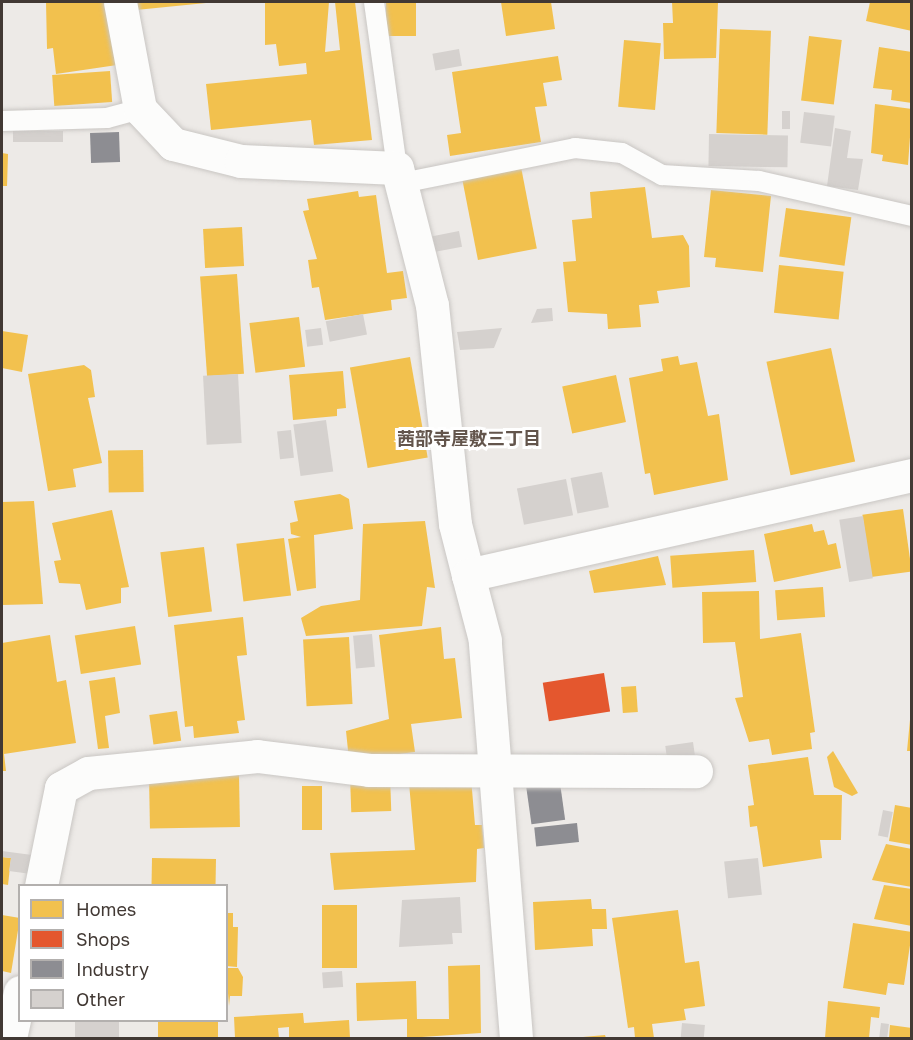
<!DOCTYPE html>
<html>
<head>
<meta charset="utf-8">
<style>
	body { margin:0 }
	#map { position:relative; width:913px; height:1040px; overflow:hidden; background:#edeae7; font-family:"Golos Text","Noto Sans JP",sans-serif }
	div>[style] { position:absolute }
	.homes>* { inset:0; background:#f2c14e; transform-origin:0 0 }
	.shops>* { inset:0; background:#e4572e; transform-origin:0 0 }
	.industry>* { inset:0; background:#8d8d92; transform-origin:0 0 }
	.building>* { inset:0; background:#d5d1ce; transform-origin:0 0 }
	.roads { filter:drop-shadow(0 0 2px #c9c6c3) drop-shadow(0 0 2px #c9c6c3) }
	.service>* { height:20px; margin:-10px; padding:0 10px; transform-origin:10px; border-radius:10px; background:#fcfcfb }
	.minor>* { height:33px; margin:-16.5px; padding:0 16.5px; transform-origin:16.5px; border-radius:16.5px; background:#fcfcfb }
	.tertiary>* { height:33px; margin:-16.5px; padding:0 16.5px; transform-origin:16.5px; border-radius:16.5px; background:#fcfcfb }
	span { translate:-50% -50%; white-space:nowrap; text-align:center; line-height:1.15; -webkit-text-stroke:6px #fff; paint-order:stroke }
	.neighbourhood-label { font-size:18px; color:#63554c; font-weight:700 }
	.frame { position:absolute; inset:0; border:3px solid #423934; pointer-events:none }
	.legend { position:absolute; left:18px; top:884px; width:210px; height:138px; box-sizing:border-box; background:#fff; border:2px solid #b3b0ae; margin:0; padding:8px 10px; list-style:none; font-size:18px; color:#423934 }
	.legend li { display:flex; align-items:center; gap:12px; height:30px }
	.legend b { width:30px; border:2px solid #b3b0ae }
</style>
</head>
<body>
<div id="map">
	<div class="homes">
		<div style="clip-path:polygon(46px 2px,108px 2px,117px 65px,56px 74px,53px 48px,47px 49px)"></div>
		<div style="clip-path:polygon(135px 2px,206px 2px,206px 3px,136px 10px)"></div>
		<div style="clip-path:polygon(265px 2px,329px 2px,325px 52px,340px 50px,335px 2px,355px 2px,372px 140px,314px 145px,311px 120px,211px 130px,206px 84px,307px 74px,306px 63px,279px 66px,276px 44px,265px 45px)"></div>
		<div style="left:386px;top:2px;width:30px;height:34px"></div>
		<div style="clip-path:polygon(501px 2px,551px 2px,555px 29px,506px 36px)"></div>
		<div style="clip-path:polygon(672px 2px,718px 2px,716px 58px,664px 59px,663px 23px,673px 23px)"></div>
		<div style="clip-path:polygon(870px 2px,912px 2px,912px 31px,866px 21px)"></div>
		<div style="left:720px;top:29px;width:51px;height:104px;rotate:2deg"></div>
		<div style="left:809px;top:36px;width:33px;height:65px;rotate:7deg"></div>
		<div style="left:624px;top:40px;width:37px;height:67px;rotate:5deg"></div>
		<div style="clip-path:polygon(879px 47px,912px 52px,912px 103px,891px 100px,892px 90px,873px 88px)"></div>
		<div style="clip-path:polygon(558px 56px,562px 80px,543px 83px,547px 106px,535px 107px,541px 142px,450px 156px,447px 135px,461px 133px,452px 72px)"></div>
		<div style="left:110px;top:71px;width:31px;height:58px;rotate:86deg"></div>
		<div style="clip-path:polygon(875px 104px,912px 109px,908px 165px,882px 161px,883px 155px,871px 153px)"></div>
		<div style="clip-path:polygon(2px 153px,8px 154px,7px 186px,2px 186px)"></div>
		<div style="left:521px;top:167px;width:83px;height:60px;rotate:79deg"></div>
		<div style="clip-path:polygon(645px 187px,652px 238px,683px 235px,689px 246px,690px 287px,657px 291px,659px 303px,639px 305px,641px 327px,608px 329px,607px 314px,568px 312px,563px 262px,576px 261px,572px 220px,592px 218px,590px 192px)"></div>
		<div style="clip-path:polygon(711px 190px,771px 196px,763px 272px,715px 267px,716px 258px,704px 257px)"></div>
		<div style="clip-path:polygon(358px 191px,359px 197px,376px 195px,387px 273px,403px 271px,407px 298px,391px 300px,392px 310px,325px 320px,319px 287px,312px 288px,308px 260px,317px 259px,303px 211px,309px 210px,307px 199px)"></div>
		<div style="left:786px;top:208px;width:66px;height:49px;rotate:8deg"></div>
		<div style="left:242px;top:227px;width:39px;height:39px;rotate:87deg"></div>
		<div style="left:779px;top:265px;width:65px;height:48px;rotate:6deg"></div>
		<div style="left:237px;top:274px;width:100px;height:37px;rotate:86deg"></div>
		<div style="left:299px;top:317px;width:50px;height:50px;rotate:83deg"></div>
		<div style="clip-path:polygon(2px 331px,28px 335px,22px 372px,2px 368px)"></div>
		<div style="left:831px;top:348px;width:116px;height:66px;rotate:78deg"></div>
		<div style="clip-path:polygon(678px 356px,680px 365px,697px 362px,708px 416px,719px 414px,728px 480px,654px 495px,650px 473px,645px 474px,629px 378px,663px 371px,661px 359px)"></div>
		<div style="left:410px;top:357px;width:102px;height:61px;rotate:80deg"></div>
		<div style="clip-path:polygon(84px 365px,91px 370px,95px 397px,88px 398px,102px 463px,73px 469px,76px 487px,48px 491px,28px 374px)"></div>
		<div style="clip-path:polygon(343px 371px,346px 408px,337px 409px,337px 416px,293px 420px,289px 375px)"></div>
		<div style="left:616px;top:375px;width:48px;height:55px;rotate:78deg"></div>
		<div style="left:143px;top:450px;width:42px;height:35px;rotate:89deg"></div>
		<div style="clip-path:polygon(340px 494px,349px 499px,353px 529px,314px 535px,316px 588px,297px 591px,288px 539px,301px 537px,291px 534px,290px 523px,298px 521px,294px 501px)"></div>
		<div style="clip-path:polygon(34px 501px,43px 604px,2px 605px,2px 502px)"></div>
		<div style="left:903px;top:509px;width:63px;height:41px;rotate:82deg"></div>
		<div style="clip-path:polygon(112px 510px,129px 587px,121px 588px,121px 603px,86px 610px,80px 584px,59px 583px,54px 561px,61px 560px,52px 523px)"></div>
		<div style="clip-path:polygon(425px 521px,435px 588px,427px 587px,422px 626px,306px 636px,301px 618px,321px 606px,360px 600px,363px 524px)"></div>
		<div style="clip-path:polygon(812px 524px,814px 532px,824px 530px,828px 545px,836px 543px,841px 568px,774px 582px,764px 534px)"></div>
		<div style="left:284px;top:538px;width:58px;height:48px;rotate:83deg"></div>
		<div style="left:204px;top:547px;width:65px;height:44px;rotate:83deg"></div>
		<div style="left:754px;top:550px;width:32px;height:84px;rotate:86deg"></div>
		<div style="clip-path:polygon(658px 556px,666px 585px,594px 593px,589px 571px)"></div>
		<div style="left:823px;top:587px;width:30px;height:48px;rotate:86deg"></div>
		<div style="clip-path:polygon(759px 591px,760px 639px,801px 633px,815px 732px,810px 733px,812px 749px,772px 755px,769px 739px,749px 742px,735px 698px,743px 697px,735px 642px,703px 643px,702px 592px)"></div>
		<div style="clip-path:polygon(243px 617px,247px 655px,237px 656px,245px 720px,237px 721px,239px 733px,194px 738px,193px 726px,185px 727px,174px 625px)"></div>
		<div style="left:135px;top:626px;width:39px;height:61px;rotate:81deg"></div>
		<div style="clip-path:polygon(441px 627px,444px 659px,455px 658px,462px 718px,411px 724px,415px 752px,349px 760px,346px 731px,389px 719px,379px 635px)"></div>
		<div style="clip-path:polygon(50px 635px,57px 682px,66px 680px,76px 743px,4px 754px,6px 771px,2px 771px,2px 643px)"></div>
		<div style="left:349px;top:637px;width:67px;height:46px;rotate:87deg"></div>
		<div style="clip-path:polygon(115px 677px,120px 713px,105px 716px,109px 748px,98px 749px,89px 681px)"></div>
		<div style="left:636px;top:686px;width:26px;height:15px;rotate:86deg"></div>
		<div style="left:177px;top:711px;width:30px;height:28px;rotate:82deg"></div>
		<div style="clip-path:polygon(910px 720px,912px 720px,912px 751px,907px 751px)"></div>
		<div style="clip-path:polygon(833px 751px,858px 793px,852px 796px,834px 787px,827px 757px)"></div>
		<div style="clip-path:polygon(808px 757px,814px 795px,842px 795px,841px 840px,820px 840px,822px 858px,763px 867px,757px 826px,750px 827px,748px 806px,754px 805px,748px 765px)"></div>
		<div style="left:239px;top:774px;width:53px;height:90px;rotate:89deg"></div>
		<div style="left:390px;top:775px;width:36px;height:40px;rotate:88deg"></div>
		<div style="clip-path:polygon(471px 778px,475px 825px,482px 825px,484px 848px,477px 849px,476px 882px,334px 890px,330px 853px,415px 850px,409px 783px)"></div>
		<div style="left:302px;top:786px;width:20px;height:44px"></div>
		<div style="clip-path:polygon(895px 805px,912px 808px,912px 845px,889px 841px)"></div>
		<div style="clip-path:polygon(886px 844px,912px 849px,912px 887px,872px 880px)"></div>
		<div style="clip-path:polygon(2px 857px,11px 858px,8px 885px,2px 884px)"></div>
		<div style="left:152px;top:858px;width:64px;height:27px;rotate:1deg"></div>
		<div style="clip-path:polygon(884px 885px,912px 889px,912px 926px,874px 919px)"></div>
		<div style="clip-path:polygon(591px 899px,592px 909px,606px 909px,607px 929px,592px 929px,593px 946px,535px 950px,533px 902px)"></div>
		<div style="left:322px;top:905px;width:35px;height:63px"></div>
		<div style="clip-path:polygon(678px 910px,685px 963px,699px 961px,705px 1006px,684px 1009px,686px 1020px,652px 1024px,654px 1038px,635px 1038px,634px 1027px,628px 1028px,612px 918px)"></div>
		<div style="clip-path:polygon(226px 913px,233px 913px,233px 927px,238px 927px,237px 967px,226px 966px)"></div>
		<div style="clip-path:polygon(2px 915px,20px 918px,11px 973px,2px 971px)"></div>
		<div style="clip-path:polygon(853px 923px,912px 932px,904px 985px,888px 983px,886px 995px,843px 988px)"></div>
		<div style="clip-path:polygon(480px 965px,481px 1033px,407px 1038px,407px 1019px,357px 1021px,356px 983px,416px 981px,417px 1019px,449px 1019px,448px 966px)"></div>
		<div style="clip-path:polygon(226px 968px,238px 968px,243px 977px,242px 996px,230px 996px,229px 1006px)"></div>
		<div style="clip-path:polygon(828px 1001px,880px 1007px,879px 1018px,871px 1017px,869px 1038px,825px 1038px)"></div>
		<div style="clip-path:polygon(303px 1013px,304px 1023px,349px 1020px,350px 1038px,289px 1038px,289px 1027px,278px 1028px,279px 1038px,235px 1038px,234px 1017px)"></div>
		<div style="left:158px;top:1020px;width:60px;height:18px"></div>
		<div style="clip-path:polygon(890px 1025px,912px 1028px,912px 1038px,889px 1038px)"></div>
		<div style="clip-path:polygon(605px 1035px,606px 1038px,583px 1038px,583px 1037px)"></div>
	</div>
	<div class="shops">
		<div style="left:604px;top:673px;width:39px;height:62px;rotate:81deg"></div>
	</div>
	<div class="industry">
		<div style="left:119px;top:132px;width:30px;height:29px;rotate:88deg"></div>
		<div style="left:560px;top:783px;width:37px;height:34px;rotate:82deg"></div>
		<div style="left:577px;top:823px;width:19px;height:43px;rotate:84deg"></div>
	</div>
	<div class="building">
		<div style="left:459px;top:49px;width:17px;height:27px;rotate:80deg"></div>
		<div style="left:782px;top:111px;width:8px;height:18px"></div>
		<div style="left:804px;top:112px;width:31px;height:31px;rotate:7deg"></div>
		<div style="clip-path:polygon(835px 128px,851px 131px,847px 158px,863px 159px,858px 190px,827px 186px)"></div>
		<div style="left:63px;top:131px;width:11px;height:50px;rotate:90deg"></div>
		<div style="left:709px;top:134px;width:79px;height:32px;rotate:1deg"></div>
		<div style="left:459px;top:231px;width:16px;height:27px;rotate:79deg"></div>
		<div style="clip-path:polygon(552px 308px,553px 321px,531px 323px,537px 309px)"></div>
		<div style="left:363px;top:314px;width:21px;height:38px;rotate:79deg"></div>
		<div style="left:321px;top:328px;width:17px;height:16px;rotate:83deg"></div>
		<div style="clip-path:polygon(502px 328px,494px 348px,460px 350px,457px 332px)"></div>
		<div style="left:238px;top:374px;width:69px;height:35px;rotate:87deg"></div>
		<div style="left:326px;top:420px;width:52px;height:33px;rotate:82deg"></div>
		<div style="left:291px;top:430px;width:28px;height:14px;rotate:84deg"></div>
		<div style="left:602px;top:472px;width:36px;height:32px;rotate:79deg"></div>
		<div style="left:566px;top:479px;width:37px;height:50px;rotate:79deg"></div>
		<div style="left:863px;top:516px;width:63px;height:24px;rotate:81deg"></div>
		<div style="left:372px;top:634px;width:33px;height:19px;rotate:85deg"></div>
		<div style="left:693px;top:742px;width:14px;height:28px;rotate:82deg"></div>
		<div style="left:883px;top:810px;width:10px;height:26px;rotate:11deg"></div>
		<div style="clip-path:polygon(2px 851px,32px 855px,31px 874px,9px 871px,11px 858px,2px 857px)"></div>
		<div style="left:758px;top:858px;width:37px;height:34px;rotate:84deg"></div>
		<div style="clip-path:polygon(460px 897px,462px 933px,452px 933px,453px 944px,399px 947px,402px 900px)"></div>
		<div style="left:342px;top:971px;width:16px;height:20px;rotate:86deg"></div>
		<div style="left:75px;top:1020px;width:44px;height:18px"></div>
		<div style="left:682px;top:1023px;width:23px;height:15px;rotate:5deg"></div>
		<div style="left:881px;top:1023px;width:8px;height:15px;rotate:7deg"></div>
	</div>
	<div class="roads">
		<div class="service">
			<div style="left:374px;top:2px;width:168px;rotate:82.1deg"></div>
			<div style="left:2px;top:121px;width:105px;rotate:-1.6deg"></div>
			<div style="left:107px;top:118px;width:34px;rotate:-15deg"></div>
			<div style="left:402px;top:183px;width:177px;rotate:-11.4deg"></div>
			<div style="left:575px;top:148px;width:47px;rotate:6.1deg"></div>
			<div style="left:622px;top:153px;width:46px;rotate:28.8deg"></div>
			<div style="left:662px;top:175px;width:97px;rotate:3.5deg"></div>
			<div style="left:759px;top:181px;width:157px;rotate:12.9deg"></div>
		</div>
		<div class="minor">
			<div style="left:120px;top:2px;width:109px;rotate:79.4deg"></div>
			<div style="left:140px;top:109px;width:48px;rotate:46.7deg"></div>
			<div style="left:173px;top:144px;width:70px;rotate:14deg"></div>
			<div style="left:241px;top:161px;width:156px;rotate:2.6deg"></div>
			<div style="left:397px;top:168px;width:141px;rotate:75.7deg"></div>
			<div style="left:432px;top:305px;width:220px;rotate:84deg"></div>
			<div style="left:455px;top:524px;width:53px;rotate:75.7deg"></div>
			<div style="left:41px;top:886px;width:100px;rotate:-78.5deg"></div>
			<div style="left:61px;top:788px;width:31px;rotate:-29deg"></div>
			<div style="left:88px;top:773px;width:170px;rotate:-5.7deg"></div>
			<div style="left:257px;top:756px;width:113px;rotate:7.1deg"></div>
			<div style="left:369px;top:770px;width:327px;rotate:0.2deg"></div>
			<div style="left:10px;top:1038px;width:47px;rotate:-77.7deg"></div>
		</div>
		<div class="tertiary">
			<div style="left:516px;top:1038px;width:399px;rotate:-94.5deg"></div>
			<div style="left:485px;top:640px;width:67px;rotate:-104.7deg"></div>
			<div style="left:468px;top:575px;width:455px;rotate:-12.7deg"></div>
		</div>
	</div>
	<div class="neighbourhood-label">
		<span style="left:469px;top:438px">茜部寺屋敷三丁目</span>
	</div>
	<div class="frame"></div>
	<ul class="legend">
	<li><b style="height:16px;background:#f2c14e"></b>Homes</li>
	<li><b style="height:16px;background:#e4572e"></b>Shops</li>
	<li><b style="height:16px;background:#8d8d92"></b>Industry</li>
	<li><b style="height:16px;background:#d5d1ce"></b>Other</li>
	</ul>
</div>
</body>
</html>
